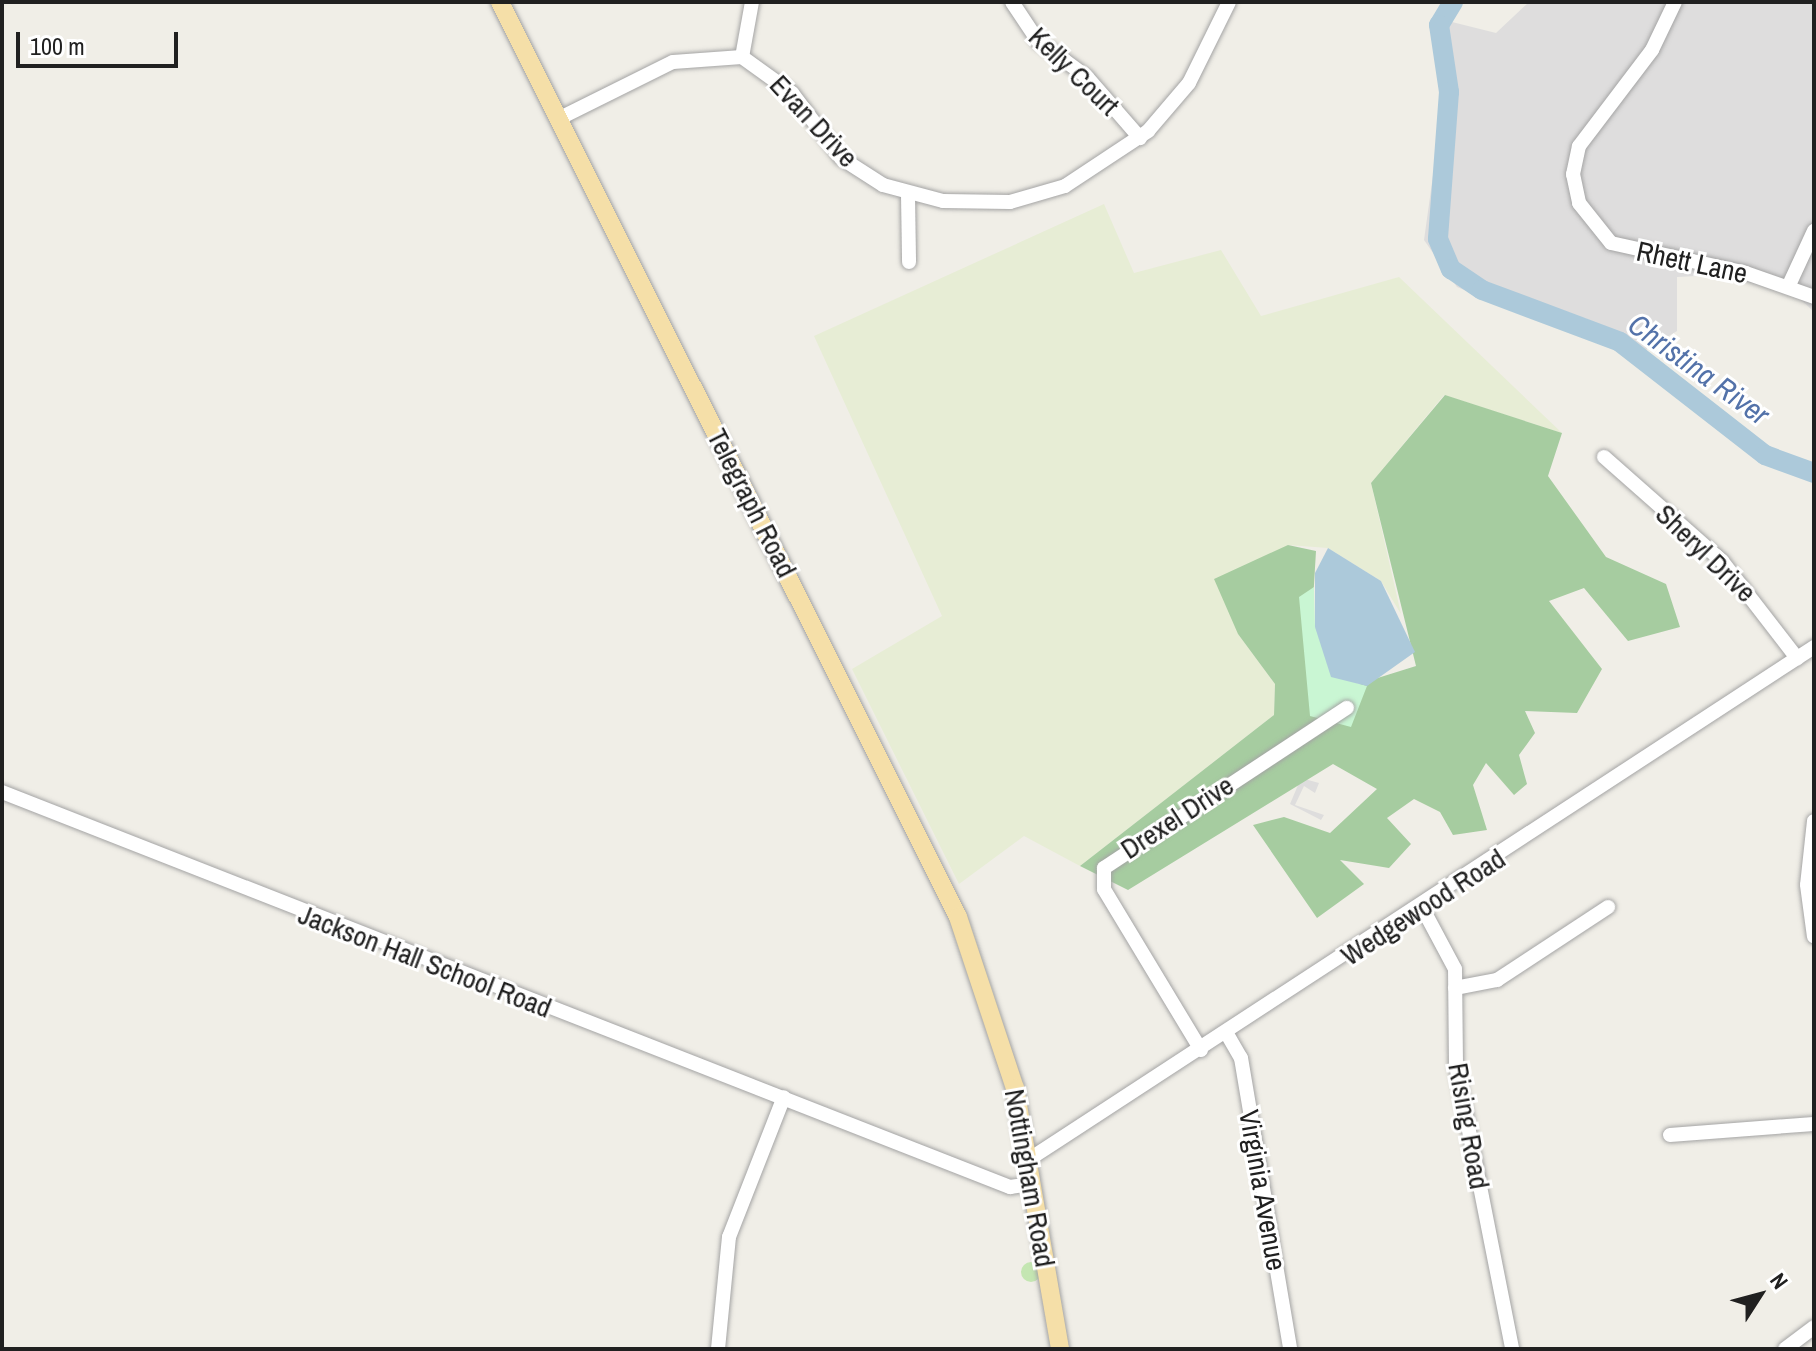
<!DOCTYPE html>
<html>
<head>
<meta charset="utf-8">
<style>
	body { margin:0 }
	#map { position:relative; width:1816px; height:1351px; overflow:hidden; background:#f0eee7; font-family:"Archivo Narrow",sans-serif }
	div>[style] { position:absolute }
	.residential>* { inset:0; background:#dedddd }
	.farmland>* { inset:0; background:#e7edd5 }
	.grass>* { inset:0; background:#c4e6b2 }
	.round { border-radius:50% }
	.forest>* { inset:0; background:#a6cca0 }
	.park>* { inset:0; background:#c9f6d3 }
	.water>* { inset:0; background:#acc9da }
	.river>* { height:20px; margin:-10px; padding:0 10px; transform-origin:10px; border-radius:10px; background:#acc9da }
	.roads { filter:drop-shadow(0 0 2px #a4a4a4) drop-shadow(0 0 2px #a4a4a4) }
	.minor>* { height:14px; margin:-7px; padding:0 7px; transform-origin:7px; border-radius:7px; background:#fff }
	.major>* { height:18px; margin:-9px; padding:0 9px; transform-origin:9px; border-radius:9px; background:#f5dfa8 }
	span { translate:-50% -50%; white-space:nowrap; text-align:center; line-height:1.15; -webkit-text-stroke:6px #fff; paint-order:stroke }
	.street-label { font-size:28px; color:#202020 }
	.water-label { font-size:30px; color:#5372a9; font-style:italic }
	.frame { position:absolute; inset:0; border:4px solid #202020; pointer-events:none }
	.north { position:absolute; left:1720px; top:1255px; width:80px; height:80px; -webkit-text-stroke:6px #fff; paint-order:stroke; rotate:54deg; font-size:22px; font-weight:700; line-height:32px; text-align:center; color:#202020 }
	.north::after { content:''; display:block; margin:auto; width:28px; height:36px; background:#202020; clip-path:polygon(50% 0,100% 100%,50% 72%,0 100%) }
	.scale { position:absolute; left:16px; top:32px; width:162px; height:36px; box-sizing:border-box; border:4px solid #202020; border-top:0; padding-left:10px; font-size:24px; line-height:28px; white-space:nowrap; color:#202020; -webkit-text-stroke:6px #fff; paint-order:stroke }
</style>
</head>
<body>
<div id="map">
	<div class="residential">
		<div style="clip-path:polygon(1529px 2px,1814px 2px,1814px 312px,1794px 293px,1717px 275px,1677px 277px,1677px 331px,1646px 350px,1585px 318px,1543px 322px,1457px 287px,1424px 240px,1441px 118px,1438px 45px,1452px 22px,1496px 33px)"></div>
		<div style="clip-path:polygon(1301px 778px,1319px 783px,1315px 793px,1304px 786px,1295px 805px,1324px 815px,1321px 820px,1290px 804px)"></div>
	</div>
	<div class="farmland">
		<div style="clip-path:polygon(1104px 204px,1134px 273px,1221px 250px,1261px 316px,1399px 277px,1562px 433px,1444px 395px,1371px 483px,1401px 614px,1381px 581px,1328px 548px,1288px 545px,1238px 634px,1275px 684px,1274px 715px,1080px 866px,1024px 836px,959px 884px,852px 669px,942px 616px,814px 336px)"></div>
	</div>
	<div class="grass">
		<div class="round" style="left:1021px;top:1262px;width:20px;height:20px"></div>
	</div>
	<div class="forest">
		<div style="clip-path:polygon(1445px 395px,1562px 433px,1548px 476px,1606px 557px,1666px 584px,1680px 627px,1628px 641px,1584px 588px,1549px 601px,1602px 669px,1577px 713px,1525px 711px,1535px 733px,1519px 755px,1527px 784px,1514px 795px,1486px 763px,1473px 785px,1487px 830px,1453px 835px,1440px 812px,1414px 799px,1387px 818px,1411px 844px,1389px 868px,1340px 860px,1364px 884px,1317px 918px,1253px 825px,1284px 817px,1330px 833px,1377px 789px,1333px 764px,1128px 890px,1080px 866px,1274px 715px,1275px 684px,1238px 634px,1214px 579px,1288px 545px,1316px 551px,1312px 618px,1336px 691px,1416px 666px,1371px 483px)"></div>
	</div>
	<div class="park">
		<div style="clip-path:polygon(1314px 587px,1315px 627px,1343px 679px,1367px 686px,1351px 727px,1310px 716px,1299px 597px)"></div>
	</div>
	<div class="water">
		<div style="clip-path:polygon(1328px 548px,1381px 581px,1415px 652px,1367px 686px,1331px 677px,1315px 627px,1315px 573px)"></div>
	</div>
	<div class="river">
		<div style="left:1453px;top:2px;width:27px;rotate:121deg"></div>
		<div style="left:1439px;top:25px;width:68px;rotate:81.5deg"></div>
		<div style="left:1449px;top:92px;width:147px;rotate:94.3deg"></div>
		<div style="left:1438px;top:239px;width:33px;rotate:67deg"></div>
		<div style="left:1451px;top:269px;width:37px;rotate:34deg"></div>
		<div style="left:1482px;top:290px;width:147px;rotate:20.6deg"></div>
		<div style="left:1620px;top:342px;width:184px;rotate:37.9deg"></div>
		<div style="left:1765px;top:455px;width:52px;rotate:20.2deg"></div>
	</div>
	<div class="roads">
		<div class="minor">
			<div style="left:1012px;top:2px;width:47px;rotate:56.3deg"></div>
			<div style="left:1038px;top:41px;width:61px;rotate:36.3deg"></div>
			<div style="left:1087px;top:77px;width:81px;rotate:49deg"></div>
			<div style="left:1675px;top:2px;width:53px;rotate:115.6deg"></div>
			<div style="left:1652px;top:50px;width:121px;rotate:127.2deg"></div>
			<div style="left:1579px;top:146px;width:29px;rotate:102deg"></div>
			<div style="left:1573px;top:174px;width:30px;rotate:78deg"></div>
			<div style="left:1579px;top:203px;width:51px;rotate:51.3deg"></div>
			<div style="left:1611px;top:243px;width:138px;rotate:12.5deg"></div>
			<div style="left:1746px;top:273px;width:72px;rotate:19.4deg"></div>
			<div style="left:742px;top:57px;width:56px;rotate:-79.7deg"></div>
			<div style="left:558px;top:119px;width:128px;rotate:-26.4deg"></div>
			<div style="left:673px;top:62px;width:69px;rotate:-4.1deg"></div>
			<div style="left:742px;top:57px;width:62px;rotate:35.8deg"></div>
			<div style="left:792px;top:93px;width:81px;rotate:53deg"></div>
			<div style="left:841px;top:158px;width:50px;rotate:32.7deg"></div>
			<div style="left:883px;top:185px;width:62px;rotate:14.9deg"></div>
			<div style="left:943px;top:201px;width:67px;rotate:0.9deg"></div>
			<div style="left:1010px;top:202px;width:57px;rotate:-16.2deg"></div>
			<div style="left:1065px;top:186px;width:100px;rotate:-33.5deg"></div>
			<div style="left:1148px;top:131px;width:63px;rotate:-49.5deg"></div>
			<div style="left:1189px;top:83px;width:90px;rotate:-63.7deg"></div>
			<div style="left:908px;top:195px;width:67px;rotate:89.1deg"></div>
			<div style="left:1789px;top:285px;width:60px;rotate:-65.2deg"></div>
			<div style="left:1604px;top:457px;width:157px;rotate:41.4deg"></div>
			<div style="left:1722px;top:561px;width:123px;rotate:52.3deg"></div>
			<div style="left:2px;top:792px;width:1083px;rotate:21.4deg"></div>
			<div style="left:1010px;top:1187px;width:22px;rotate:-8deg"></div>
			<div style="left:1814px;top:821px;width:64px;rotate:96.2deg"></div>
			<div style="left:1807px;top:885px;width:52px;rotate:82.3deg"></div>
			<div style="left:1423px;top:909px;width:68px;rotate:61.9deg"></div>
			<div style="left:1455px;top:969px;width:96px;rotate:89.4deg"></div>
			<div style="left:1456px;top:1065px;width:289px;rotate:78.8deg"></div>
			<div style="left:1455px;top:988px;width:43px;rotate:-10.8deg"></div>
			<div style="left:1497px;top:980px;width:133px;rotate:-33.3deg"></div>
			<div style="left:1227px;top:1034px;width:28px;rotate:60deg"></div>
			<div style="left:1241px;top:1058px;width:295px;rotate:80.4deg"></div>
			<div style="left:1201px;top:1050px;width:188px;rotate:-121.1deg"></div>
			<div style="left:1104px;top:889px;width:21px;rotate:-90deg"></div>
			<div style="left:1104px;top:868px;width:291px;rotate:-33.4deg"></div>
			<div style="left:1670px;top:1135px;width:144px;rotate:-4.4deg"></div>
			<div style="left:1028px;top:1160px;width:939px;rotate:-33.13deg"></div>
			<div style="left:718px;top:1349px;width:113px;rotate:-84.4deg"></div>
			<div style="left:729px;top:1237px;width:150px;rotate:-68.6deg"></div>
			<div style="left:1785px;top:1349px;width:36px;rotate:-37deg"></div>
		</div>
		<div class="major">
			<div style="left:500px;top:2px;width:1023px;rotate:63.41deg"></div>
			<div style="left:958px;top:917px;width:180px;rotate:71.6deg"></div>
			<div style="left:1015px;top:1088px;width:265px;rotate:80.2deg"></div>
		</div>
	</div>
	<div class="street-label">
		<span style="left:1074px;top:71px;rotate:44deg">Kelly Court</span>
		<span style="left:814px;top:121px;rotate:47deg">Evan Drive</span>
		<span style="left:1692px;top:262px;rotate:12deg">Rhett Lane</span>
		<span style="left:752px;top:503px;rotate:63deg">Telegraph Road</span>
		<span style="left:1706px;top:553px;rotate:44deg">Sheryl Drive</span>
		<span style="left:1177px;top:817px;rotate:-33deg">Drexel Drive</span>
		<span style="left:1423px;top:907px;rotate:-33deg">Wedgewood Road</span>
		<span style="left:425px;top:961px;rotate:21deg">Jackson Hall School Road</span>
		<span style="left:1469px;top:1126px;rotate:80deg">Rising Road</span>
		<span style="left:1030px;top:1178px;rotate:80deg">Nottingham Road</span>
		<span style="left:1263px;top:1190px;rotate:80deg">Virginia Avenue</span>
	</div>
	<div class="water-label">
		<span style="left:1699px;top:369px;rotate:36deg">Christina River</span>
	</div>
	<div class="frame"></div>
	<div class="north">N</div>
	<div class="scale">100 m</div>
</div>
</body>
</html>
